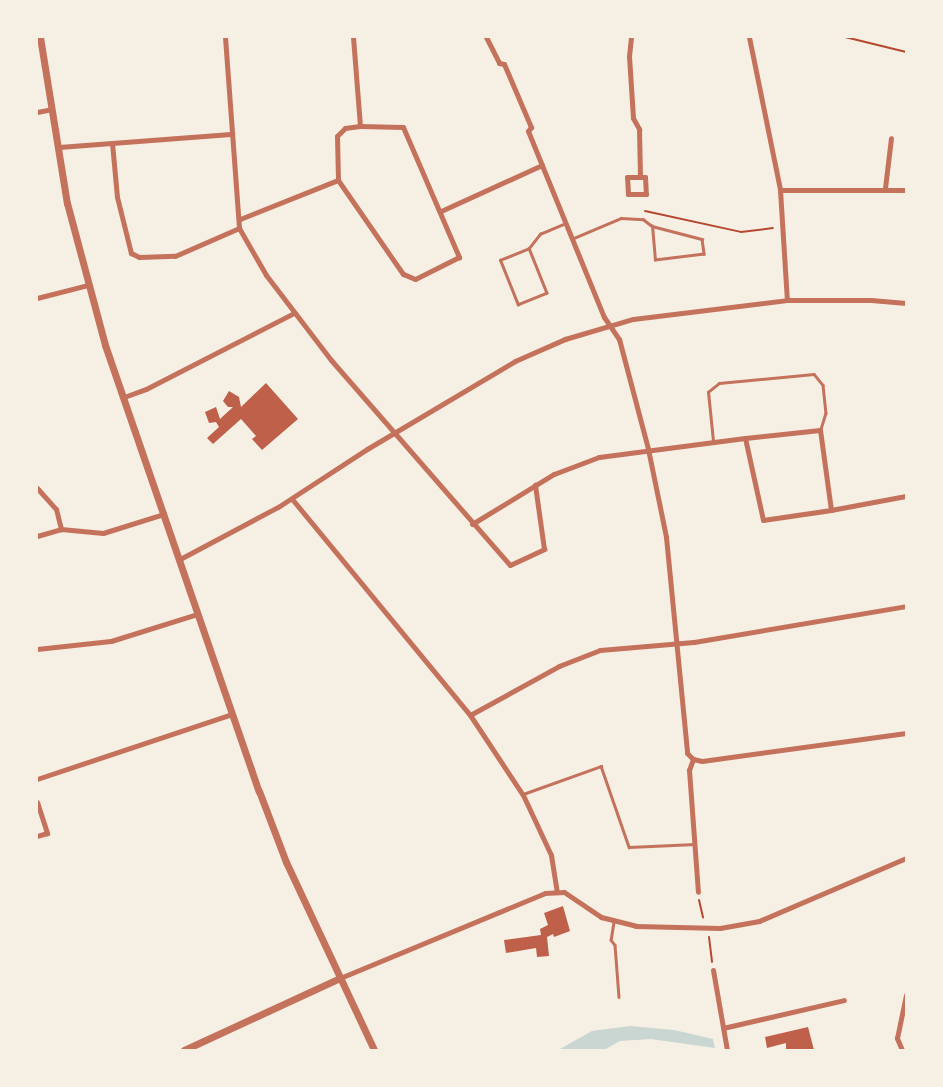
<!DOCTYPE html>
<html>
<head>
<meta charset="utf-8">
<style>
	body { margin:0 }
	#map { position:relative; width:943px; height:1087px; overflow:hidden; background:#f6efe4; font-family:Signika,sans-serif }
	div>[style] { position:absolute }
	.water>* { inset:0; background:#c9d6d2 }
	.building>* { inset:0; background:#bf614a }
	.path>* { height:2px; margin:-1px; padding:0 1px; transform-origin:1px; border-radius:1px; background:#b5482f }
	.service>* { height:2.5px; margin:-1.25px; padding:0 1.25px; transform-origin:1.25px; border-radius:1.25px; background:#c5725c }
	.minor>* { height:5px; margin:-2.5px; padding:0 2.5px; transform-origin:2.5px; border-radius:2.5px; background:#c5725c }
	.tertiary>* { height:7px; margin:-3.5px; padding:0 3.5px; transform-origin:3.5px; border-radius:3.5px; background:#c5725c }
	span { translate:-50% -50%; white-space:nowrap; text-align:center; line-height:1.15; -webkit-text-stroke:7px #f6efe4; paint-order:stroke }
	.frame { position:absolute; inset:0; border:38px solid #f6efe4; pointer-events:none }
</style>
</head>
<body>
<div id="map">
	<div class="water">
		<div style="clip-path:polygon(630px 1026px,674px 1030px,713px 1039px,715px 1048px,651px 1039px,620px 1041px,604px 1050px,558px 1050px,592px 1031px)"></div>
	</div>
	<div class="building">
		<div style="clip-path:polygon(266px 383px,298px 419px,262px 450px,252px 439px,256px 436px,241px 419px,213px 444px,207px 438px,219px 427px,216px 422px,209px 423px,205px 412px,216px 407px,220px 419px,233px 407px,228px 407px,223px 401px,229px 391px,239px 397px,241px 407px)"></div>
		<div style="clip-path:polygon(563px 906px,570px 931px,554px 937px,553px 934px,547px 937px,549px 956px,537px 957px,536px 948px,506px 953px,504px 940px,541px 935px,540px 929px,548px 925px,544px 913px)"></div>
		<div style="clip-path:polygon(808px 1027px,814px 1050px,786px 1050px,786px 1043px,767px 1048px,765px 1037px)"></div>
	</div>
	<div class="path">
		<div style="left:845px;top:37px;width:63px;rotate:13.8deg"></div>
		<div style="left:645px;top:211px;width:98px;rotate:12.3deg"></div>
		<div style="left:741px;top:232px;width:32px;rotate:-7deg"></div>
		<div style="left:699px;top:900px;width:18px;rotate:77deg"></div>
		<div style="left:709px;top:937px;width:25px;rotate:83deg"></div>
	</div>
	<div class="service">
		<div style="left:574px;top:238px;width:51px;rotate:-23.1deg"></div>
		<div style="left:621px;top:218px;width:22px;rotate:3deg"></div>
		<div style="left:643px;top:219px;width:11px;rotate:38deg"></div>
		<div style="left:652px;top:226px;width:52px;rotate:14.6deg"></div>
		<div style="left:702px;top:239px;width:15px;rotate:82deg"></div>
		<div style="left:704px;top:254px;width:49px;rotate:173deg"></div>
		<div style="left:655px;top:260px;width:34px;rotate:-95deg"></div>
		<div style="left:529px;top:248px;width:48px;rotate:68.2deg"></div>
		<div style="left:547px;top:293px;width:31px;rotate:158deg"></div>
		<div style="left:518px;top:305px;width:48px;rotate:-111.8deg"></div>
		<div style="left:500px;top:260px;width:31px;rotate:-22deg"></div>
		<div style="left:529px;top:248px;width:18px;rotate:-52deg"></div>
		<div style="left:540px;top:234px;width:26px;rotate:-23deg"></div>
		<div style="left:713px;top:441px;width:49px;rotate:-95.8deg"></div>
		<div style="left:708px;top:392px;width:14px;rotate:-39deg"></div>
		<div style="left:719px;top:383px;width:95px;rotate:-5.4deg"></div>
		<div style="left:814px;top:374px;width:14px;rotate:51deg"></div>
		<div style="left:823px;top:385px;width:28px;rotate:84deg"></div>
		<div style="left:826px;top:413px;width:17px;rotate:107deg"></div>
		<div style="left:523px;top:794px;width:83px;rotate:-19.7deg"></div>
		<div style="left:601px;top:766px;width:86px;rotate:70.9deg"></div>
		<div style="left:629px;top:847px;width:66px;rotate:-2.6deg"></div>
		<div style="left:614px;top:922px;width:18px;rotate:99deg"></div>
		<div style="left:611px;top:940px;width:6px;rotate:51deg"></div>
		<div style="left:615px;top:945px;width:52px;rotate:85.6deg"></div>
	</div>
	<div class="minor">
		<div style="left:225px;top:37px;width:192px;rotate:85.8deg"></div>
		<div style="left:239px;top:228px;width:54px;rotate:60.1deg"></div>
		<div style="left:266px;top:275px;width:107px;rotate:52.6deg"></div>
		<div style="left:331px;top:360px;width:272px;rotate:48.9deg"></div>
		<div style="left:510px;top:565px;width:38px;rotate:-25deg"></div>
		<div style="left:544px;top:549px;width:65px;rotate:-98deg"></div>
		<div style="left:353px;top:37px;width:89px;rotate:85.5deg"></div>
		<div style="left:486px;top:37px;width:29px;rotate:63deg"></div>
		<div style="left:499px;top:63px;width:5px;rotate:11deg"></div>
		<div style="left:504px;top:64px;width:69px;rotate:66.8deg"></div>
		<div style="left:531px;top:127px;width:5px;rotate:127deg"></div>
		<div style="left:528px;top:131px;width:201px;rotate:67.8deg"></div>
		<div style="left:604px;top:317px;width:27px;rotate:56deg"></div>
		<div style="left:619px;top:339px;width:114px;rotate:75.2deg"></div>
		<div style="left:648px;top:449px;width:90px;rotate:78.4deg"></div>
		<div style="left:666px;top:537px;width:217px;rotate:84.4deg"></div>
		<div style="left:687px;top:753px;width:8px;rotate:45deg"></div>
		<div style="left:631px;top:37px;width:19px;rotate:96deg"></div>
		<div style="left:629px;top:56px;width:62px;rotate:86.3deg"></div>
		<div style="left:633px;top:118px;width:13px;rotate:61deg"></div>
		<div style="left:639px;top:129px;width:48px;rotate:88.8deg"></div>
		<div style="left:749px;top:37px;width:156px;rotate:78.5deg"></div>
		<div style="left:780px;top:190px;width:110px;rotate:86.4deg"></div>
		<div style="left:37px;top:112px;width:15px;rotate:-11deg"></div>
		<div style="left:360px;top:126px;width:43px;rotate:1.3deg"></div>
		<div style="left:403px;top:127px;width:142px;rotate:66.7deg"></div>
		<div style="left:459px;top:257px;width:49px;rotate:153.4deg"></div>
		<div style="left:415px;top:279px;width:13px;rotate:-157deg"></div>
		<div style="left:403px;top:274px;width:114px;rotate:-124.7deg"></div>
		<div style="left:338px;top:180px;width:44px;rotate:-91.3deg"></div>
		<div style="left:337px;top:136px;width:11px;rotate:-45deg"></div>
		<div style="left:345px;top:128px;width:15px;rotate:-8deg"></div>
		<div style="left:112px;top:143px;width:54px;rotate:84.7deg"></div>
		<div style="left:117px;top:197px;width:58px;rotate:76deg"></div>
		<div style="left:131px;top:253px;width:9px;rotate:27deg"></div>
		<div style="left:139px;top:257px;width:36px;rotate:-2deg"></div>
		<div style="left:175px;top:256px;width:70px;rotate:-23.6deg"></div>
		<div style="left:59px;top:147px;width:172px;rotate:-4.3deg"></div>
		<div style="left:627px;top:177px;width:18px"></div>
		<div style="left:645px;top:177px;width:17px;rotate:87deg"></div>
		<div style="left:646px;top:194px;width:18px;rotate:180deg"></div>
		<div style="left:628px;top:194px;width:17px;rotate:-93deg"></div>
		<div style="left:885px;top:188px;width:50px;rotate:-83.2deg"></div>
		<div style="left:780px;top:190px;width:126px"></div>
		<div style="left:441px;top:211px;width:111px;rotate:-24.5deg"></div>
		<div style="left:240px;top:219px;width:105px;rotate:-21.7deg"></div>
		<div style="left:37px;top:298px;width:53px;rotate:-14.3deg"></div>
		<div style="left:124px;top:397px;width:23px;rotate:-20deg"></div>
		<div style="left:146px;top:389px;width:166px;rotate:-27.2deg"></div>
		<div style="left:37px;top:488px;width:28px;rotate:48deg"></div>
		<div style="left:56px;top:509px;width:21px;rotate:76deg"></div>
		<div style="left:61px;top:529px;width:42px;rotate:5.4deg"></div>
		<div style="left:103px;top:533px;width:64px;rotate:-17.3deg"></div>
		<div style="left:292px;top:499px;width:280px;rotate:50.5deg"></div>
		<div style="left:470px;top:715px;width:96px;rotate:56.5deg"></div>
		<div style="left:523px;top:795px;width:66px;rotate:65deg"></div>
		<div style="left:551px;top:855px;width:36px;rotate:81deg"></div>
		<div style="left:831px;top:510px;width:81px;rotate:-97.8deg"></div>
		<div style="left:820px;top:430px;width:75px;rotate:173.9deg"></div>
		<div style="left:745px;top:438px;width:84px;rotate:77.6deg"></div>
		<div style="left:763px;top:520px;width:69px;rotate:-8.4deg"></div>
		<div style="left:831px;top:510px;width:76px;rotate:-10.6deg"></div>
		<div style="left:472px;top:524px;width:96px;rotate:-31.4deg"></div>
		<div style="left:554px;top:474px;width:48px;rotate:-20.7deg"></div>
		<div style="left:599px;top:457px;width:147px;rotate:-7.4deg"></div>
		<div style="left:37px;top:536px;width:25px;rotate:-16deg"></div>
		<div style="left:180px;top:559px;width:111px;rotate:-28deg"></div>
		<div style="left:278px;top:507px;width:106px;rotate:-33.1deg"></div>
		<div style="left:367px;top:449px;width:172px;rotate:-30.7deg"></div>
		<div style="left:515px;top:361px;width:55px;rotate:-23.7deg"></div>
		<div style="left:565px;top:339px;width:71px;rotate:-16.4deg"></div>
		<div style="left:633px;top:319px;width:155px;rotate:-7deg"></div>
		<div style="left:787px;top:300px;width:84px"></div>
		<div style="left:871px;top:300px;width:35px;rotate:5deg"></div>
		<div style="left:37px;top:649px;width:74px;rotate:-6.2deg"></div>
		<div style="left:111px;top:641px;width:90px;rotate:-17.4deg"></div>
		<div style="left:470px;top:715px;width:102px;rotate:-28.8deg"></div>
		<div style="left:559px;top:666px;width:44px;rotate:-21.3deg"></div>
		<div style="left:600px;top:650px;width:94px;rotate:-4.9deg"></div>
		<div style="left:694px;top:642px;width:215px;rotate:-9.6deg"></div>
		<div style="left:693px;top:759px;width:9px;rotate:13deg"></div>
		<div style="left:702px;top:761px;width:206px;rotate:-7.8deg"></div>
		<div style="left:693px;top:759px;width:12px;rotate:110deg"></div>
		<div style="left:689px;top:770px;width:122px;rotate:85.8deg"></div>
		<div style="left:37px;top:779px;width:206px;rotate:-18.4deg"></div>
		<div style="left:37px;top:802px;width:33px;rotate:72deg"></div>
		<div style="left:47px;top:833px;width:10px;rotate:163deg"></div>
		<div style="left:713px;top:970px;width:81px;rotate:80.1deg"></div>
		<div style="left:340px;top:978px;width:222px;rotate:-22.5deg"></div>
		<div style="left:545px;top:893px;width:19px;rotate:-3deg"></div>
		<div style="left:564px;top:892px;width:45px;rotate:34deg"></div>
		<div style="left:601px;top:917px;width:36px;rotate:14deg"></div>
		<div style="left:636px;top:926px;width:84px;rotate:1.4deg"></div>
		<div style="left:720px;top:928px;width:40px;rotate:-10deg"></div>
		<div style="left:759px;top:921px;width:160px;rotate:-23.2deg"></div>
		<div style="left:723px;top:1028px;width:124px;rotate:-13deg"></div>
		<div style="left:902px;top:1050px;width:13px;rotate:-113deg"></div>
		<div style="left:897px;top:1038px;width:44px;rotate:-78.2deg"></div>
	</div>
	<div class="tertiary">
		<div style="left:40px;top:37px;width:168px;rotate:80.8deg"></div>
		<div style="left:67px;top:203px;width:147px;rotate:75deg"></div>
		<div style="left:105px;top:345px;width:472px;rotate:71deg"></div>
		<div style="left:259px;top:791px;width:76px;rotate:69.2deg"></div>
		<div style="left:286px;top:862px;width:208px;rotate:64.9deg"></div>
		<div style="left:184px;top:1050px;width:172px;rotate:-24.8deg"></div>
	</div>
	<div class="frame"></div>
</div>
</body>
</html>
